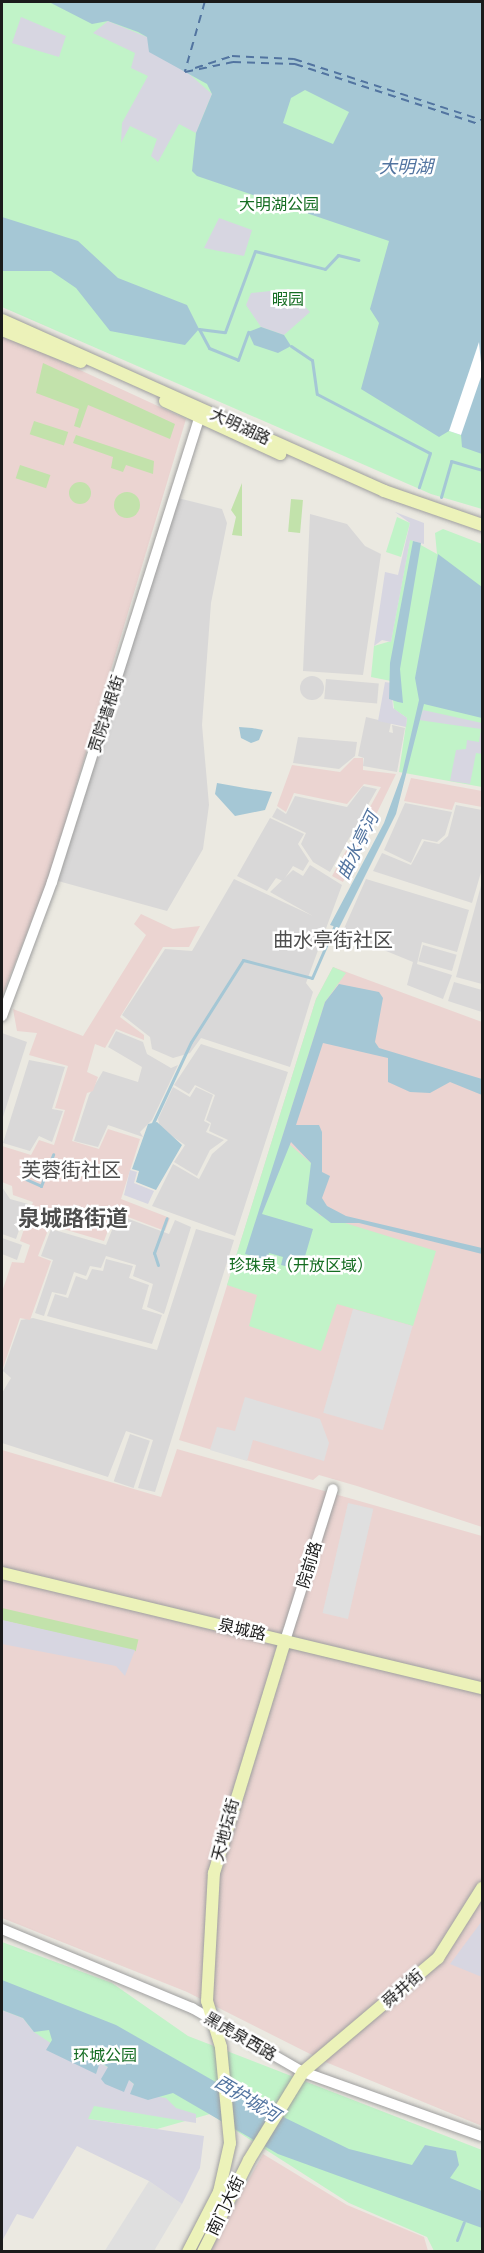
<!DOCTYPE html>
<html>
<head>
<meta charset="utf-8">
<style>
	body { margin:0 }
	#map { position:relative; width:484px; height:2253px; overflow:hidden; background:#ebe9e1; font-family:"Space Grotesk","Noto Sans SC",sans-serif }
	div>[style] { position:absolute }
	.residential>* { inset:0; background:#d9d8d8; transform-origin:0 0 }
	.round { border-radius:50% }
	.commercial>* { inset:0; background:#ebd4d1 }
	.grass>* { inset:0; background:#c2e2ab; transform-origin:0 0 }
	.park>* { inset:0; background:#c1f3c8 }
	.parking>* { inset:0; background:#dfdfdf; transform-origin:0 0 }
	.plaza>* { inset:0; background:#d7d6e1 }
	.water>* { inset:0; background:#a5c7d5 }
	.pier>* { inset:0; background:#fff }
	.stream>* { height:3px; margin:-1.5px; padding:0 1.5px; transform-origin:1.5px; border-radius:1.5px; background:#a5c7d5 }
	.ferry>* { height:1.5px; margin-top:-0.75px; transform-origin:0; background:repeating-linear-gradient(90deg,#5274a0 0 8px,transparent 0 14px) }
	.roads { filter:drop-shadow(0 0 2px #9f9f9f) drop-shadow(0 0 2px #9f9f9f) }
	.tertiary>* { height:10px; margin:-5px; padding:0 5px; transform-origin:5px; border-radius:5px; background:#fff }
	.secondary>* { height:12px; margin:-6px; padding:0 6px; transform-origin:6px; border-radius:6px; background:#ecf2b9 }
	span { translate:-50% -50%; white-space:nowrap; text-align:center; line-height:1.15; -webkit-text-stroke:5px #fff; paint-order:stroke }
	.park-label { font-size:16px; color:#156d22 }
	.street-label { font-size:16px; color:#1b1b1b }
	.water-label { font-size:18px; color:#5274a0; font-style:italic }
	.quarter-label { font-size:20px; color:#4e4e4e }
	.district-label { font-size:22px; color:#4e4e4e; font-weight:700 }
	.frame { position:absolute; inset:0; border:3px solid #1b1b1b; pointer-events:none }
</style>
</head>
<body>
<div id="map">
	<div class="residential">
		<div style="clip-path:polygon(178px 498px,222px 509px,227px 523px,211px 603px,202px 725px,209px 805px,203px 849px,167px 911px,58px 881px)"></div>
		<div style="clip-path:polygon(310px 514px,347px 524px,365px 546px,381px 554px,363px 675px,303px 671px)"></div>
		<div class="round" style="left:300px;top:676px;width:24px;height:24px"></div>
		<div style="left:326px;top:679px;width:53px;height:20px;rotate:5deg"></div>
		<div style="clip-path:polygon(366px 717px,391px 723px,389px 732px,393px 733px,392px 725px,405px 728px,397px 772px,363px 766px,364px 758px,358px 756px)"></div>
		<div style="clip-path:polygon(298px 737px,357px 742px,355px 756px,339px 769px,293px 763px)"></div>
		<div style="clip-path:polygon(363px 786px,377px 789px,330px 872px,313px 862px,301px 844px,306px 833px,272px 817px,277px 808px,286px 814px,295px 796px,347px 807px)"></div>
		<div style="clip-path:polygon(405px 803px,452px 812px,445px 835px,437px 842px,422px 839px,411px 863px,384px 850px)"></div>
		<div style="clip-path:polygon(456px 805px,482px 810px,482px 869px,472px 903px,373px 871px,382px 853px,411px 865px,424px 841px,439px 844px,448px 836px)"></div>
		<div style="clip-path:polygon(270px 818px,304px 834px,298px 844px,309px 861px,303px 871px,293px 866px,283px 881px,276px 878px,267px 891px,237px 876px)"></div>
		<div style="clip-path:polygon(310px 865px,342px 885px,306px 983px,313px 992px,290px 1067px,201px 1038px,190px 1053px,173px 1058px,152px 1049px,150px 1037px,122px 1015px,165px 949px,192px 951px,234px 879px,313px 916px,270px 892px,293px 870px,303px 876px)"></div>
		<div style="clip-path:polygon(366px 879px,469px 910px,457px 952px,422px 942px,417px 964px,452px 975px,443px 999px,407px 985px,413px 962px,342px 933px)"></div>
		<div style="clip-path:polygon(482px 882px,482px 984px,456px 977px)"></div>
		<div style="left:423px;top:945px;width:35px;height:17px;rotate:16deg"></div>
		<div style="clip-path:polygon(454px 982px,482px 990px,482px 1012px,448px 1001px)"></div>
		<div style="clip-path:polygon(116px 1031px,143px 1042px,147px 1054px,171px 1068px,178px 1065px,152px 1120px,140px 1132px,143px 1137px,108px 1125px,98px 1147px,74px 1141px,89px 1095px,103px 1071px,138px 1082px,142px 1067px,108px 1047px)"></div>
		<div style="clip-path:polygon(2px 1033px,27px 1042px,2px 1120px)"></div>
		<div style="clip-path:polygon(201px 1044px,288px 1072px,235px 1236px,152px 1206px,173px 1164px,199px 1179px,212px 1154px,228px 1140px,209px 1131px,211px 1123px,206px 1120px,215px 1095px,195px 1085px,189px 1094px,174px 1085px)"></div>
		<div style="clip-path:polygon(29px 1060px,65px 1067px,52px 1109px,63px 1111px,52px 1142px,39px 1136px,30px 1151px,3px 1143px)"></div>
		<div style="clip-path:polygon(173px 1087px,190px 1097px,196px 1087px,213px 1095px,204px 1121px,210px 1124px,206px 1132px,224px 1140px,210px 1150px,197px 1176px,174px 1162px,185px 1145px,160px 1128px,158px 1119px)"></div>
		<div style="clip-path:polygon(2px 1187px,10px 1199px,28px 1204px,16px 1239px,2px 1234px)"></div>
		<div style="clip-path:polygon(118px 1215px,169px 1234px,175px 1220px,191px 1227px,164px 1314px,147px 1307px,153px 1284px,133px 1276px,136px 1265px,106px 1256px,101px 1268px,90px 1266px,86px 1276px,74px 1272px,66px 1295px,52px 1292px,44px 1316px,35px 1313px,53px 1260px,41px 1256px,51px 1229px,106px 1245px)"></div>
		<div style="clip-path:polygon(196px 1229px,234px 1240px,155px 1492px,138px 1488px,153px 1440px,126px 1431px,108px 1477px,2px 1443px,2px 1393px,11px 1378px,3px 1371px,21px 1320px,33px 1318px,157px 1350px)"></div>
		<div style="clip-path:polygon(2px 1238px,22px 1245px,17px 1260px,2px 1254px)"></div>
		<div style="clip-path:polygon(106px 1259px,133px 1266px,129px 1278px,149px 1285px,142px 1309px,162px 1315px,152px 1344px,47px 1316px,55px 1294px,68px 1298px,76px 1276px,87px 1280px,92px 1269px,103px 1271px)"></div>
		<div style="left:130px;top:1434px;width:21px;height:50px;rotate:19deg"></div>
	</div>
	<div class="commercial">
		<div style="clip-path:polygon(2px 334px,186px 419px,48px 880px,2px 996px)"></div>
		<div style="clip-path:polygon(354px 758px,363px 758px,363px 770px,396px 774px,343px 882px,332px 876px,381px 787px,364px 784px,347px 804px,294px 793px,286px 812px,277px 806px,292px 765px,340px 772px)"></div>
		<div style="clip-path:polygon(411px 778px,482px 791px,482px 807px,455px 802px,452px 810px,404px 801px)"></div>
		<div style="clip-path:polygon(141px 914px,173px 929px,200px 926px,189px 947px,163px 947px,120px 1017px,144px 1035px,144px 1040px,116px 1029px,105px 1048px,95px 1044px,87px 1072px,98px 1077px,93px 1091px,87px 1093px,72px 1141px,99px 1149px,108px 1129px,140px 1139px,121px 1199px,170px 1218px,165px 1231px,115px 1212px,104px 1241px,50px 1225px,38px 1256px,51px 1261px,30px 1320px,20px 1318px,2px 1371px,2px 1292px,12px 1262px,24px 1263px,30px 1245px,20px 1241px,33px 1202px,13px 1195px,12px 1186px,2px 1182px,2px 1146px,31px 1155px,39px 1140px,54px 1145px,65px 1110px,55px 1108px,68px 1066px,29px 1055px,37px 1033px,17px 1031px,13px 1009px,83px 1036px,146px 935px,134px 924px)"></div>
		<div style="clip-path:polygon(333px 967px,482px 1022px,482px 1527px,357px 1486px,319px 1475px,313px 1480px,179px 1440px,316px 999px)"></div>
		<div style="clip-path:polygon(177px 1449px,482px 1536px,482px 2126px,328px 2063px,187px 1992px,2px 1918px,2px 1450px,161px 1497px)"></div>
		<div style="clip-path:polygon(263px 2154px,347px 2205px,424px 2237px,428px 2251px,208px 2252px)"></div>
	</div>
	<div class="grass">
		<div style="clip-path:polygon(43px 363px,175px 424px,170px 439px,88px 405px,80px 428px,74px 426px,79px 409px,36px 393px)"></div>
		<div style="left:34px;top:421px;width:36px;height:14px;rotate:18deg"></div>
		<div style="clip-path:polygon(76px 435px,154px 461px,153px 474px,126px 465px,123px 472px,111px 468px,113px 457px,73px 443px)"></div>
		<div style="left:20px;top:465px;width:32px;height:14px;rotate:18deg"></div>
		<div class="round" style="left:69px;top:482px;width:22px;height:22px"></div>
		<div style="clip-path:polygon(242px 483px,242px 536px,232px 535px,236px 517px,231px 510px)"></div>
		<div class="round" style="left:114px;top:492px;width:26px;height:26px"></div>
		<div style="left:291px;top:499px;width:12px;height:33px;rotate:5deg"></div>
		<div style="left:2px;top:1608px;width:140px;height:12px;rotate:13deg"></div>
	</div>
	<div class="park">
		<div style="clip-path:polygon(2px 2px,482px 2px,482px 509px,431px 494px,2px 307px)"></div>
		<div style="clip-path:polygon(397px 517px,410px 523px,401px 557px,386px 552px)"></div>
		<div style="clip-path:polygon(443px 529px,482px 544px,482px 787px,399px 772px,407px 718px,394px 709px,391px 681px,371px 677px,374px 646px,391px 641px,410px 539px,437px 554px,435px 533px)"></div>
		<div style="clip-path:polygon(333px 967px,346px 973px,325px 1002px,282px 1138px,311px 1163px,319px 1215px,436px 1251px,413px 1326px,337px 1304px,321px 1351px,249px 1326px,257px 1295px,227px 1285px,316px 999px)"></div>
		<div style="clip-path:polygon(2px 1942px,112px 1983px,188px 2036px,482px 2150px,482px 2251px,434px 2251px,427px 2237px,349px 2203px,210px 2114px,157px 2129px,54px 2114px,2px 2019px)"></div>
	</div>
	<div class="parking">
		<div style="left:353px;top:1309px;width:62px;height:108px;rotate:16deg"></div>
		<div style="clip-path:polygon(245px 1397px,320px 1419px,329px 1443px,324px 1461px,253px 1440px,247px 1461px,210px 1450px,217px 1427px,235px 1431px)"></div>
		<div style="left:348px;top:1503px;width:26px;height:113px;rotate:13deg"></div>
		<div style="clip-path:polygon(149px 2181px,182px 2204px,154px 2251px,104px 2252px)"></div>
	</div>
	<div class="plaza">
		<div style="clip-path:polygon(21px 17px,66px 36px,59px 57px,12px 43px)"></div>
		<div style="clip-path:polygon(108px 21px,147px 37px,212px 94px,196px 133px,179px 124px,158px 162px,151px 156px,157px 139px,130px 126px,121px 143px,122px 123px,148px 76px,131px 68px,135px 53px,93px 33px)"></div>
		<div style="clip-path:polygon(219px 218px,252px 230px,244px 256px,204px 248px)"></div>
		<div style="clip-path:polygon(289px 289px,310px 312px,284px 335px,261px 327px,246px 305px,251px 293px)"></div>
		<div style="clip-path:polygon(395px 512px,424px 523px,424px 544px,410px 540px,391px 642px,382px 640px,374px 646px,385px 572px,398px 575px,410px 523px)"></div>
		<div style="clip-path:polygon(385px 682px,391px 683px,393px 708px,407px 718px,406px 727px,378px 721px)"></div>
		<div style="clip-path:polygon(423px 710px,482px 723px,482px 754px,476px 753px,470px 784px,450px 781px,456px 750px,466px 749px,467px 740px,479px 742px,481px 729px,419px 720px)"></div>
		<div style="clip-path:polygon(130px 1170px,137px 1172px,134px 1183px,154px 1191px,148px 1204px,124px 1195px)"></div>
		<div style="clip-path:polygon(2px 1620px,135px 1650px,125px 1676px,116px 1666px,2px 1644px)"></div>
		<div style="clip-path:polygon(482px 1921px,482px 1977px,450px 1964px)"></div>
		<div style="clip-path:polygon(2px 2010px,23px 2018px,34px 2032px,96px 2073px,99px 2062px,129px 2080px,134px 2084px,131px 2093px,166px 2098px,176px 2108px,196px 2114px,196px 2123px,94px 2106px,88px 2119px,204px 2136px,200px 2168px,182px 2204px,149px 2181px,77px 2146px,33px 2219px,17px 2214px,2px 2241px)"></div>
	</div>
	<div class="water">
		<div style="clip-path:polygon(evenodd,49px 2px,482px 2px,482px 454px,462px 447px,461px 435px,449px 431px,439px 437px,361px 389px,379px 323px,370px 309px,389px 241px,197px 176px,192px 171px,196px 133px,212px 94px,207px 84px,149px 52px,147px 37px,138px 32px,108px 21px,92px 24px,49px 2px,305px 90px,349px 112px,333px 144px,283px 123px,291px 98px,305px 90px)"></div>
		<div style="clip-path:polygon(2px 217px,78px 241px,118px 278px,187px 305px,199px 329px,185px 345px,110px 331px,76px 288px,51px 271px,2px 271px)"></div>
		<div style="clip-path:polygon(261px 327px,284px 335px,291px 346px,278px 353px,254px 345px,248px 332px)"></div>
		<div style="clip-path:polygon(413px 541px,421px 543px,400px 669px,403px 703px,398px 702px,389px 699px,390px 663px)"></div>
		<div style="clip-path:polygon(438px 554px,482px 587px,482px 718px,424px 704px,396px 814px,339px 928px,330px 925px,384px 823px,402px 774px,419px 700px,415px 678px)"></div>
		<div style="clip-path:polygon(239px 727px,252px 728px,263px 730px,259px 740px,251px 743px,241px 738px)"></div>
		<div style="clip-path:polygon(217px 783px,245px 788px,272px 792px,265px 810px,235px 816px,215px 794px)"></div>
		<div style="clip-path:polygon(339px 984px,379px 992px,383px 998px,375px 1042px,379px 1048px,482px 1079px,482px 1095px,450px 1082px,430px 1093px,410px 1092px,388px 1082px,388px 1058px,323px 1043px,296px 1125px,319px 1125px,322px 1132px,322px 1172px,330px 1176px,322px 1198px,327px 1206px,346px 1216px,482px 1248px,482px 1254px,359px 1223px,331px 1223px,306px 1204px,311px 1163px,291px 1142px,262px 1214px,313px 1229px,301px 1270px,281px 1265px,283px 1257px,269px 1253px,267px 1260px,245px 1254px,325px 1002px)"></div>
		<div style="clip-path:polygon(157px 1122px,182px 1145px,156px 1190px,136px 1182px,139px 1171px,132px 1169px,148px 1124px)"></div>
		<div style="clip-path:polygon(2px 1980px,116px 2025px,242px 2097px,349px 2149px,412px 2165px,425px 2145px,456px 2151px,459px 2165px,450px 2178px,482px 2191px,482px 2228px,278px 2154px,173px 2093px,148px 2100px,130px 2094px,134px 2084px,129px 2080px,124px 2092px,105px 2084px,101px 2079px,108px 2067px,100px 2062px,96px 2074px,46px 2050px,52px 2040px,49px 2030px,34px 2032px,23px 2018px,2px 2010px)"></div>
	</div>
	<div class="pier">
		<div style="clip-path:polygon(479px 342px,482px 374px,461px 435px,449px 431px)"></div>
	</div>
	<div class="stream">
		<div style="left:199px;top:329px;width:26px;rotate:7deg"></div>
		<div style="left:225px;top:332px;width:86px;rotate:-69.7deg"></div>
		<div style="left:255px;top:251px;width:72px;rotate:14.4deg"></div>
		<div style="left:325px;top:269px;width:19px;rotate:-47deg"></div>
		<div style="left:338px;top:255px;width:21px;rotate:14deg"></div>
		<div style="left:199px;top:329px;width:21px;rotate:62deg"></div>
		<div style="left:209px;top:348px;width:31px;rotate:22deg"></div>
		<div style="left:238px;top:360px;width:30px;rotate:-70deg"></div>
		<div style="left:291px;top:346px;width:25px;rotate:34deg"></div>
		<div style="left:312px;top:360px;width:34px;rotate:82deg"></div>
		<div style="left:317px;top:394px;width:127px;rotate:27.6deg"></div>
		<div style="left:430px;top:453px;width:36px;rotate:108deg"></div>
		<div style="left:441px;top:497px;width:37px;rotate:-74deg"></div>
		<div style="left:451px;top:461px;width:32px;rotate:16deg"></div>
		<div style="left:482px;top:743px;width:2px;rotate:90deg"></div>
		<div style="left:312px;top:978px;width:58px;rotate:-66.5deg"></div>
		<div style="left:153px;top:1123px;width:89px;rotate:-64.9deg"></div>
		<div style="left:191px;top:1042px;width:97px;rotate:-57.6deg"></div>
		<div style="left:243px;top:960px;width:71px;rotate:14.6deg"></div>
		<div style="left:21px;top:1177px;width:22px;rotate:24deg"></div>
		<div style="left:41px;top:1186px;width:34px;rotate:-69deg"></div>
		<div style="left:158px;top:1265px;width:13px;rotate:-108deg"></div>
		<div style="left:154px;top:1253px;width:37px;rotate:-70deg"></div>
		<div style="left:457px;top:2240px;width:19px;rotate:-69deg"></div>
	</div>
	<div class="ferry">
		<div style="left:205px;top:2px;width:73px;rotate:105.9deg"></div>
		<div style="left:185px;top:72px;width:49px;rotate:-11.8deg"></div>
		<div style="left:233px;top:62px;width:62px;rotate:1.8deg"></div>
		<div style="left:295px;top:64px;width:197px;rotate:18.1deg"></div>
		<div style="left:195px;top:68px;width:39px;rotate:-18deg"></div>
		<div style="left:232px;top:56px;width:62px;rotate:2.8deg"></div>
		<div style="left:294px;top:59px;width:198px;rotate:18deg"></div>
	</div>
	<div class="roads">
		<div class="tertiary">
			<div style="left:2px;top:1016px;width:143px;rotate:-69.5deg"></div>
			<div style="left:52px;top:882px;width:495px;rotate:-72.4deg"></div>
			<div style="left:285px;top:1641px;width:159px;rotate:-72.5deg"></div>
			<div style="left:2px;top:1929px;width:206px;rotate:22.6deg"></div>
			<div style="left:192px;top:2008px;width:128px;rotate:30deg"></div>
			<div style="left:303px;top:2072px;width:190px;rotate:19.7deg"></div>
		</div>
		<div class="secondary">
			<div style="left:2px;top:320px;width:419px;rotate:24.1deg"></div>
			<div style="left:384px;top:491px;width:104px;rotate:19.1deg"></div>
			<div style="left:2px;top:330px;width:85px;rotate:22.1deg"></div>
			<div style="left:165px;top:401px;width:127px;rotate:24.7deg"></div>
			<div style="left:2px;top:1573px;width:494px;rotate:13.5deg"></div>
			<div style="left:188px;top:2252px;width:68px;rotate:-62.7deg"></div>
			<div style="left:219px;top:2192px;width:50px;rotate:-77.3deg"></div>
			<div style="left:230px;top:2143px;width:96px;rotate:-95.4deg"></div>
			<div style="left:221px;top:2047px;width:48px;rotate:-106.9deg"></div>
			<div style="left:207px;top:2001px;width:128px;rotate:-86.9deg"></div>
			<div style="left:214px;top:1873px;width:243px;rotate:-73deg"></div>
			<div style="left:203px;top:2252px;width:103px;rotate:-63.4deg"></div>
			<div style="left:249px;top:2160px;width:103px;rotate:-58.5deg"></div>
			<div style="left:303px;top:2072px;width:177px;rotate:-40.2deg"></div>
			<div style="left:438px;top:1958px;width:83px;rotate:-57.8deg"></div>
		</div>
	</div>
	<div class="park-label">
		<span style="left:279px;top:205px">大明湖公园</span>
		<span style="left:288px;top:300px">暇园</span>
		<span style="left:301px;top:1266px">珍珠泉（开放区域）</span>
		<span style="left:105px;top:2056px">环城公园</span>
	</div>
	<div class="street-label">
		<span style="left:240px;top:427px;rotate:25deg">大明湖路</span>
		<span style="left:107px;top:714px;rotate:-72deg">贡院墙根街</span>
		<span style="left:310px;top:1565px;rotate:-73deg">院前路</span>
		<span style="left:242px;top:1630px;rotate:13deg">泉城路</span>
		<span style="left:226px;top:1830px;rotate:-75deg">天地坛街</span>
		<span style="left:403px;top:1989px;rotate:-41deg">舜井街</span>
		<span style="left:240px;top:2037px;rotate:30deg">黑虎泉西路</span>
		<span style="left:226px;top:2206px;rotate:-64deg">南门大街</span>
	</div>
	<div class="water-label">
		<span style="left:406px;top:167px">大明湖</span>
		<span style="left:358px;top:846px;rotate:-64deg">曲水亭河</span>
		<span style="left:247px;top:2099px;rotate:31deg">西护城河</span>
	</div>
	<div class="quarter-label">
		<span style="left:333px;top:940px">曲水亭街社区</span>
		<span style="left:71px;top:1170px">芙蓉街社区</span>
	</div>
	<div class="district-label">
		<span style="left:73px;top:1219px">泉城路街道</span>
	</div>
	<div class="frame"></div>
</div>
</body>
</html>
